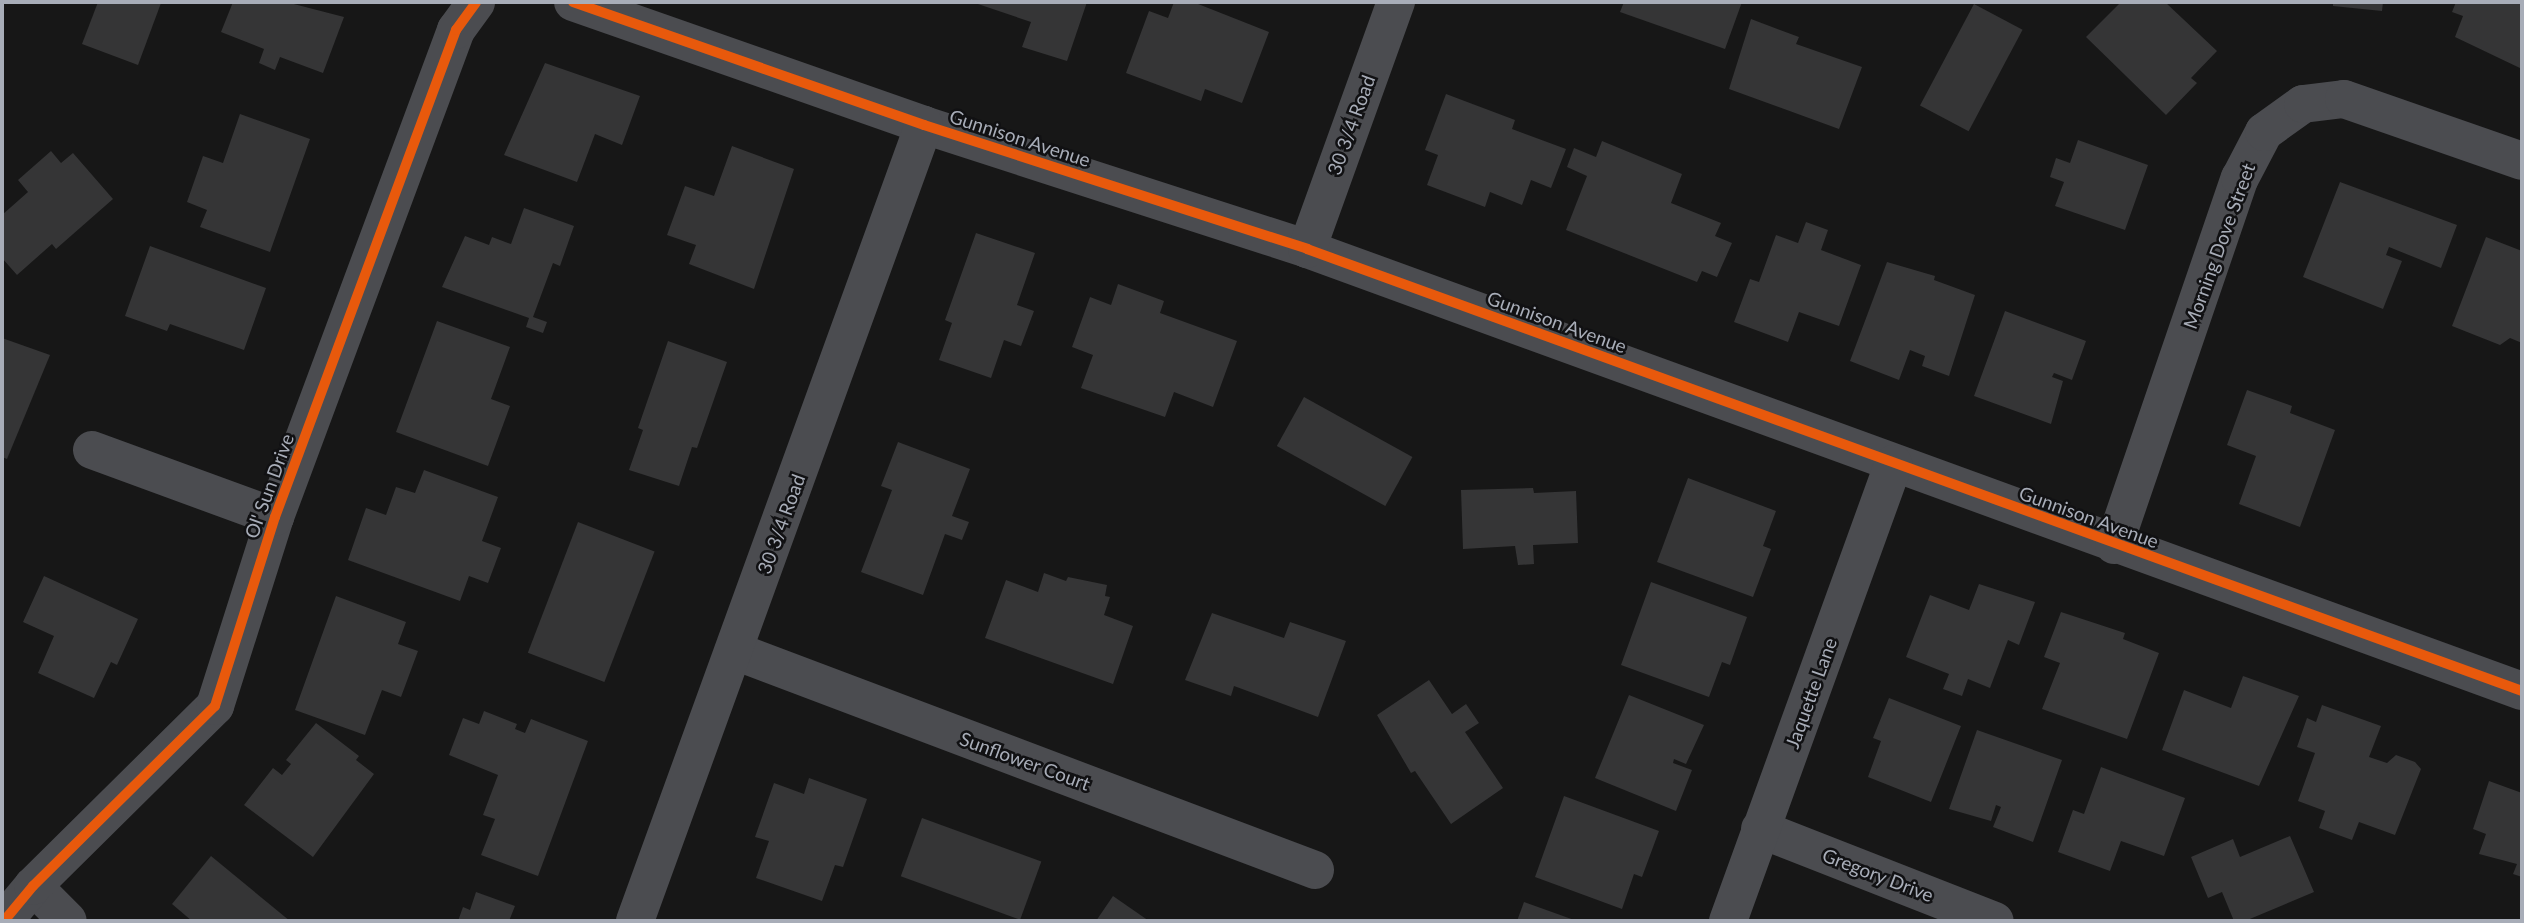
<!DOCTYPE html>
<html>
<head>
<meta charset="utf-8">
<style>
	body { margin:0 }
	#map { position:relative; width:2524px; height:923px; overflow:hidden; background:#171717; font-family:Lato,sans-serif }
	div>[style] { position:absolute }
	.building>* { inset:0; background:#353536; transform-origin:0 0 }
	.street>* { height:38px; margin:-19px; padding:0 19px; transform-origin:19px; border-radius:19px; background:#4b4c50 }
	.cycleway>* { height:10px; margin:-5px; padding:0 5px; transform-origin:5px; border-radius:5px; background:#e8590c }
	span { translate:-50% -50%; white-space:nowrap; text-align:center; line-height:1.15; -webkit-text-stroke:5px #111113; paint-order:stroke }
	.street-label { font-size:19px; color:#a8adb8 }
	.frame { position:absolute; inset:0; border:4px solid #a8adb8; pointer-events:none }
</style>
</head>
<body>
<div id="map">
	<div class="building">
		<div style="clip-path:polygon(98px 2px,161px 3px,138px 65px,82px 44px)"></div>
		<div style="clip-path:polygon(233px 2px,286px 2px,344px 17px,323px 73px,280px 57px,275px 70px,259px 63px,264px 49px,221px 32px)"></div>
		<div style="clip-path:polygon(972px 2px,1087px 2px,1067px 61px,1022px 47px,1031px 22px)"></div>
		<div style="clip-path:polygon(1174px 2px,1193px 2px,1269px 32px,1242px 103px,1205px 89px,1201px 101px,1126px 73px,1149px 11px,1168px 18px)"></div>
		<div style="clip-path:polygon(1624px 2px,1742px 2px,1725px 49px,1620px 12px)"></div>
		<div style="clip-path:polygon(2121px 2px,2165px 2px,2217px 51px,2191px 78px,2197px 83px,2166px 115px,2086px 37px)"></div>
		<div style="clip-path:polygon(2333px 2px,2383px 2px,2382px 11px,2333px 6px)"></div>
		<div style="clip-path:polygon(2456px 2px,2522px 2px,2522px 69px,2455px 37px,2463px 16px,2452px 12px)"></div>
		<div style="left:1974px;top:4px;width:55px;height:115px;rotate:28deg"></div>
		<div style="clip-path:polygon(1751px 19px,1799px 37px,1796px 44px,1862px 67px,1839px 129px,1729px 89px)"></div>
		<div style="clip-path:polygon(545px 63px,640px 96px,622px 145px,595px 134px,577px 182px,504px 155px)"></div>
		<div style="clip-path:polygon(1446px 94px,1515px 120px,1512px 129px,1566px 149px,1551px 188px,1531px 180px,1522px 205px,1490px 192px,1485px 207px,1427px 185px,1438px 155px,1425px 150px)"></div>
		<div style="clip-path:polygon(240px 114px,310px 139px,270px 252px,200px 227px,207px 210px,187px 202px,203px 156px,223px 163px)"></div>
		<div style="clip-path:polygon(2078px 140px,2148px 165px,2125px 230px,2055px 206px,2064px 182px,2050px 177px,2056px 158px,2070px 163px)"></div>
		<div style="clip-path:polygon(1602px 141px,1682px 174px,1671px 203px,1721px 223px,1715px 236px,1732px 243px,1717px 277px,1702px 271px,1697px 282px,1566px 230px,1587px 176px,1567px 167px,1574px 148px,1596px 157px)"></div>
		<div style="clip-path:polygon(732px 146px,794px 169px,754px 289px,689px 264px,696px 245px,667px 235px,685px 186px,714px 196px)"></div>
		<div style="clip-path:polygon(51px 151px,61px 163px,73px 153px,113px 199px,56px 249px,52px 244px,17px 275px,2px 258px,2px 215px,28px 192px,18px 180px)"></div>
		<div style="clip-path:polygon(2340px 182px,2457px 225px,2441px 268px,2389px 247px,2386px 255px,2402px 261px,2383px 309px,2303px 277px)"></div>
		<div style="clip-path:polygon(524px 208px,574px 226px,560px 266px,553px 263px,533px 317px,547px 322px,543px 333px,526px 327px,529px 318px,442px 287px,465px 236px,489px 245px,492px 237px,511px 244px)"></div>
		<div style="clip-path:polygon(1806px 222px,1828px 230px,1821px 250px,1861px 265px,1839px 326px,1799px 312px,1788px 342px,1734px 322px,1750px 279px,1759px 282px,1776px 235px,1798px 243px)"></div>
		<div style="clip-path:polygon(976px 233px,1035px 253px,1017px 305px,1034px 311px,1021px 346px,1004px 340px,991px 378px,939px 360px,952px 323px,945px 320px)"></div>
		<div style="clip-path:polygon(2486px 237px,2522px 251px,2522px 343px,2510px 338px,2500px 345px,2452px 326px)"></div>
		<div style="clip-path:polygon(150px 246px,266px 288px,244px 350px,170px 324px,167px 331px,125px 316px)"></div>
		<div style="clip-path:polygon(1887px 262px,1935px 276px,1934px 280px,1975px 295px,1949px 376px,1922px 366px,1925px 356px,1910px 350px,1899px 380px,1850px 361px)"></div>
		<div style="clip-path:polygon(1118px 284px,1164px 301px,1160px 313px,1237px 341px,1213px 407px,1174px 392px,1165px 417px,1081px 388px,1093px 355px,1072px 347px,1090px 297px,1111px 305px)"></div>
		<div style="clip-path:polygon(2005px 311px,2086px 341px,2072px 380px,2054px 373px,2052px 377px,2063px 381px,2051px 424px,1974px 396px)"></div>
		<div style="clip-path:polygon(437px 321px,510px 347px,491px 399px,510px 406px,488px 466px,396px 432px)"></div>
		<div style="clip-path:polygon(2px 338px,50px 355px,7px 459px,2px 457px)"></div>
		<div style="clip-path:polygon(668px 341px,727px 362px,697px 448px,692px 447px,679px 486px,629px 470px,643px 430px,638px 428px)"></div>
		<div style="clip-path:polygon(2247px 390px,2292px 406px,2290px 413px,2335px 430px,2300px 527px,2239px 504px,2256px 456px,2227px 445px)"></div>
		<div style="left:1304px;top:397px;width:124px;height:56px;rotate:29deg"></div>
		<div style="clip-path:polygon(898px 442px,970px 469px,952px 516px,969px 522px,962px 540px,945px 534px,923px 595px,861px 572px,892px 490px,881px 486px)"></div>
		<div style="clip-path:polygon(424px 470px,498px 497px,482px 541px,501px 548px,488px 583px,469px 576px,460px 601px,348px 560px,366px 508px,386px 515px,396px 487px,415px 493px)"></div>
		<div style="clip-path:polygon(1688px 478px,1776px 511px,1763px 546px,1771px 549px,1753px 597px,1657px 562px)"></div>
		<div style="clip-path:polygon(1533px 488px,1534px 493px,1576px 491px,1578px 543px,1533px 545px,1534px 564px,1518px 565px,1515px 546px,1463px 549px,1461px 490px)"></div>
		<div style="left:578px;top:522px;width:82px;height:140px;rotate:21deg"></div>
		<div style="clip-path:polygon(1044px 573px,1066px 581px,1068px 577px,1107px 585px,1105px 596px,1110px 597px,1104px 615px,1133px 626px,1113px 684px,985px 638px,1006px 580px,1038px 592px)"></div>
		<div style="clip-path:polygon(44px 576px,138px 619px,117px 665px,111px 662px,94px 698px,38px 673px,54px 636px,23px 622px)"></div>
		<div style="clip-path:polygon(1651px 582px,1747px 617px,1730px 665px,1722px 662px,1709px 697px,1621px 665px)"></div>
		<div style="clip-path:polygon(1979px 584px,2035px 602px,2019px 645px,2008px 640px,1990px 688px,1968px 679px,1962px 696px,1943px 689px,1949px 674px,1906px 657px,1930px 595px,1969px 610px)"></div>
		<div style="clip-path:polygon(336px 596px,406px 622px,398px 644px,418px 651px,401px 697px,382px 690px,365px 735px,295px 710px)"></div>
		<div style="clip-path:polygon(2061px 612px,2125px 633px,2123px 639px,2159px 653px,2127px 739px,2042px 709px,2060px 663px,2044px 657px)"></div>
		<div style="clip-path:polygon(1212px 613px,1284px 638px,1290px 622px,1346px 641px,1318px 717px,1234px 686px,1231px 696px,1185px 680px)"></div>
		<div style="clip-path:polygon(2243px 676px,2299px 696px,2259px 786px,2162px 750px,2184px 690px,2231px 708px)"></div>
		<div style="clip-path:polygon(1429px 680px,1452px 714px,1466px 704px,1479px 723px,1465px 732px,1503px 788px,1451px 824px,1415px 771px,1411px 773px,1377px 715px)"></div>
		<div style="clip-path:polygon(1629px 695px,1704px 725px,1686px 764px,1674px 759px,1673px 763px,1692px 770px,1676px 811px,1595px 778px)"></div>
		<div style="clip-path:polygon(1889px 698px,1961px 726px,1931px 802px,1868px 777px,1881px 741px,1873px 738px)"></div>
		<div style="clip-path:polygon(2322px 705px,2381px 726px,2369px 757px,2387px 763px,2396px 755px,2415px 762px,2421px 769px,2395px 835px,2359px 822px,2352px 840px,2319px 828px,2325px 811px,2298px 801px,2315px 753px,2297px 747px,2307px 718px,2316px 722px)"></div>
		<div style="clip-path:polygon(484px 711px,517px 724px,515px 729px,525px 733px,531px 719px,588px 741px,538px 876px,481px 855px,495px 819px,483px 815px,498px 775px,449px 755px,463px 718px,479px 724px)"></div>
		<div style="clip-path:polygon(316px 723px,359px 756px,356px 760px,374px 774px,313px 857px,244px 805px,273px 768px,282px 775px,291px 764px,286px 760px)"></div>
		<div style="clip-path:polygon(1977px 730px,2062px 760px,2033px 842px,1993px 827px,2001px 807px,1996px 805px,1991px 821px,1949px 809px)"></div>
		<div style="clip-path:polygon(2101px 767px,2185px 798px,2164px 856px,2121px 841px,2110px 871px,2058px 852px,2073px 810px,2084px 814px)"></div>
		<div style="clip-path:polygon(809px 778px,867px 799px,843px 867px,835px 865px,822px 901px,756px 878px,769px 841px,755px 837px,774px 783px,804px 794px)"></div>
		<div style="clip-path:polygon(2489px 781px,2522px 793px,2522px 877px,2513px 874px,2517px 864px,2479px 854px,2486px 834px,2473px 829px)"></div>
		<div style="clip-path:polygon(1564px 796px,1659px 831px,1642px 877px,1634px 874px,1622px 909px,1535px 877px)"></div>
		<div style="left:922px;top:818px;width:127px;height:62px;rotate:20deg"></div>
		<div style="clip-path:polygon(2290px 836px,2314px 892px,2245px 921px,2234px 921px,2222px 892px,2208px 898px,2191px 857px,2233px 839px,2240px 857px)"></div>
		<div style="clip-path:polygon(211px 856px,290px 921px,192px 921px,172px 904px)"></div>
		<div style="clip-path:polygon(476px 892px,515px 906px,509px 921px,458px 921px,463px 907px,470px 910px)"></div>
		<div style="clip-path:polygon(1113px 896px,1149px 921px,1096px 921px)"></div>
		<div style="clip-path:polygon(1524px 902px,1577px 921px,1517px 921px)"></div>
	</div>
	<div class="street">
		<div style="left:573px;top:2px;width:372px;rotate:19.3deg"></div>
		<div style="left:924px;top:125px;width:403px;rotate:17.9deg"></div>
		<div style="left:1307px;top:249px;width:1293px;rotate:19.99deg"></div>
		<div style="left:1307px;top:249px;width:263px;rotate:-70.2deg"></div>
		<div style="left:92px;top:450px;width:195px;rotate:20.1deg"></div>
		<div style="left:2114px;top:545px;width:388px;rotate:-71.1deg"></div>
		<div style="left:2240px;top:178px;width:52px;rotate:-62.4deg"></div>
		<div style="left:2264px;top:132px;width:48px;rotate:-35.7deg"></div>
		<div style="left:2303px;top:104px;width:41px;rotate:-7deg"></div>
		<div style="left:2344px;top:99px;width:188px;rotate:19.2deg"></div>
		<div style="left:735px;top:651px;width:620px;rotate:20.69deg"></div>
		<div style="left:1760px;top:829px;width:252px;rotate:21.4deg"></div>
		<div style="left:33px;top:886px;width:49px;rotate:45deg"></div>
		<div style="left:4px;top:921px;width:45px;rotate:-50.4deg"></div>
		<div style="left:33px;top:886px;width:256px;rotate:-44.7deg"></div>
		<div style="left:215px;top:706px;width:198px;rotate:-72.4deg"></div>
		<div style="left:275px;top:517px;width:520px;rotate:-69.61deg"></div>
		<div style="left:456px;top:30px;width:34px;rotate:-54deg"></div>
		<div style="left:635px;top:921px;width:847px;rotate:-70.05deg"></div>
		<div style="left:1728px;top:921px;width:486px;rotate:-70.1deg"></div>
	</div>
	<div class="cycleway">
		<div style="left:573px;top:2px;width:372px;rotate:19.3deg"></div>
		<div style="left:924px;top:125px;width:403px;rotate:17.9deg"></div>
		<div style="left:1307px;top:249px;width:1293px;rotate:19.99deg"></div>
		<div style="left:4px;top:921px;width:45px;rotate:-50.4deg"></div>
		<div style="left:33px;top:886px;width:256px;rotate:-44.7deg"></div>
		<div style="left:215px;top:706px;width:198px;rotate:-72.4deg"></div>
		<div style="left:275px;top:517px;width:520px;rotate:-69.61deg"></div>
		<div style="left:456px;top:30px;width:34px;rotate:-54deg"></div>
	</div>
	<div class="street-label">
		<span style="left:1351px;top:125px;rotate:-70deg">30 3/4 Road</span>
		<span style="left:1020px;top:138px;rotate:18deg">Gunnison Avenue</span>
		<span style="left:2219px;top:246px;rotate:-70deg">Morning Dove Street</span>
		<span style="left:1557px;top:322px;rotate:20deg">Gunnison Avenue</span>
		<span style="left:269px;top:486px;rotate:-70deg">Ol' Sun Drive</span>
		<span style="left:2089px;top:517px;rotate:20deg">Gunnison Avenue</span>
		<span style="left:781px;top:524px;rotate:-70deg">30 3/4 Road</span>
		<span style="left:1811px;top:693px;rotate:-70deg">Jaquette Lane</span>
		<span style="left:1025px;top:761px;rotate:20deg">Sunflower Court</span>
		<span style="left:1878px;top:875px;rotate:21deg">Gregory Drive</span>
	</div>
	<div class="frame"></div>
</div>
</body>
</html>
